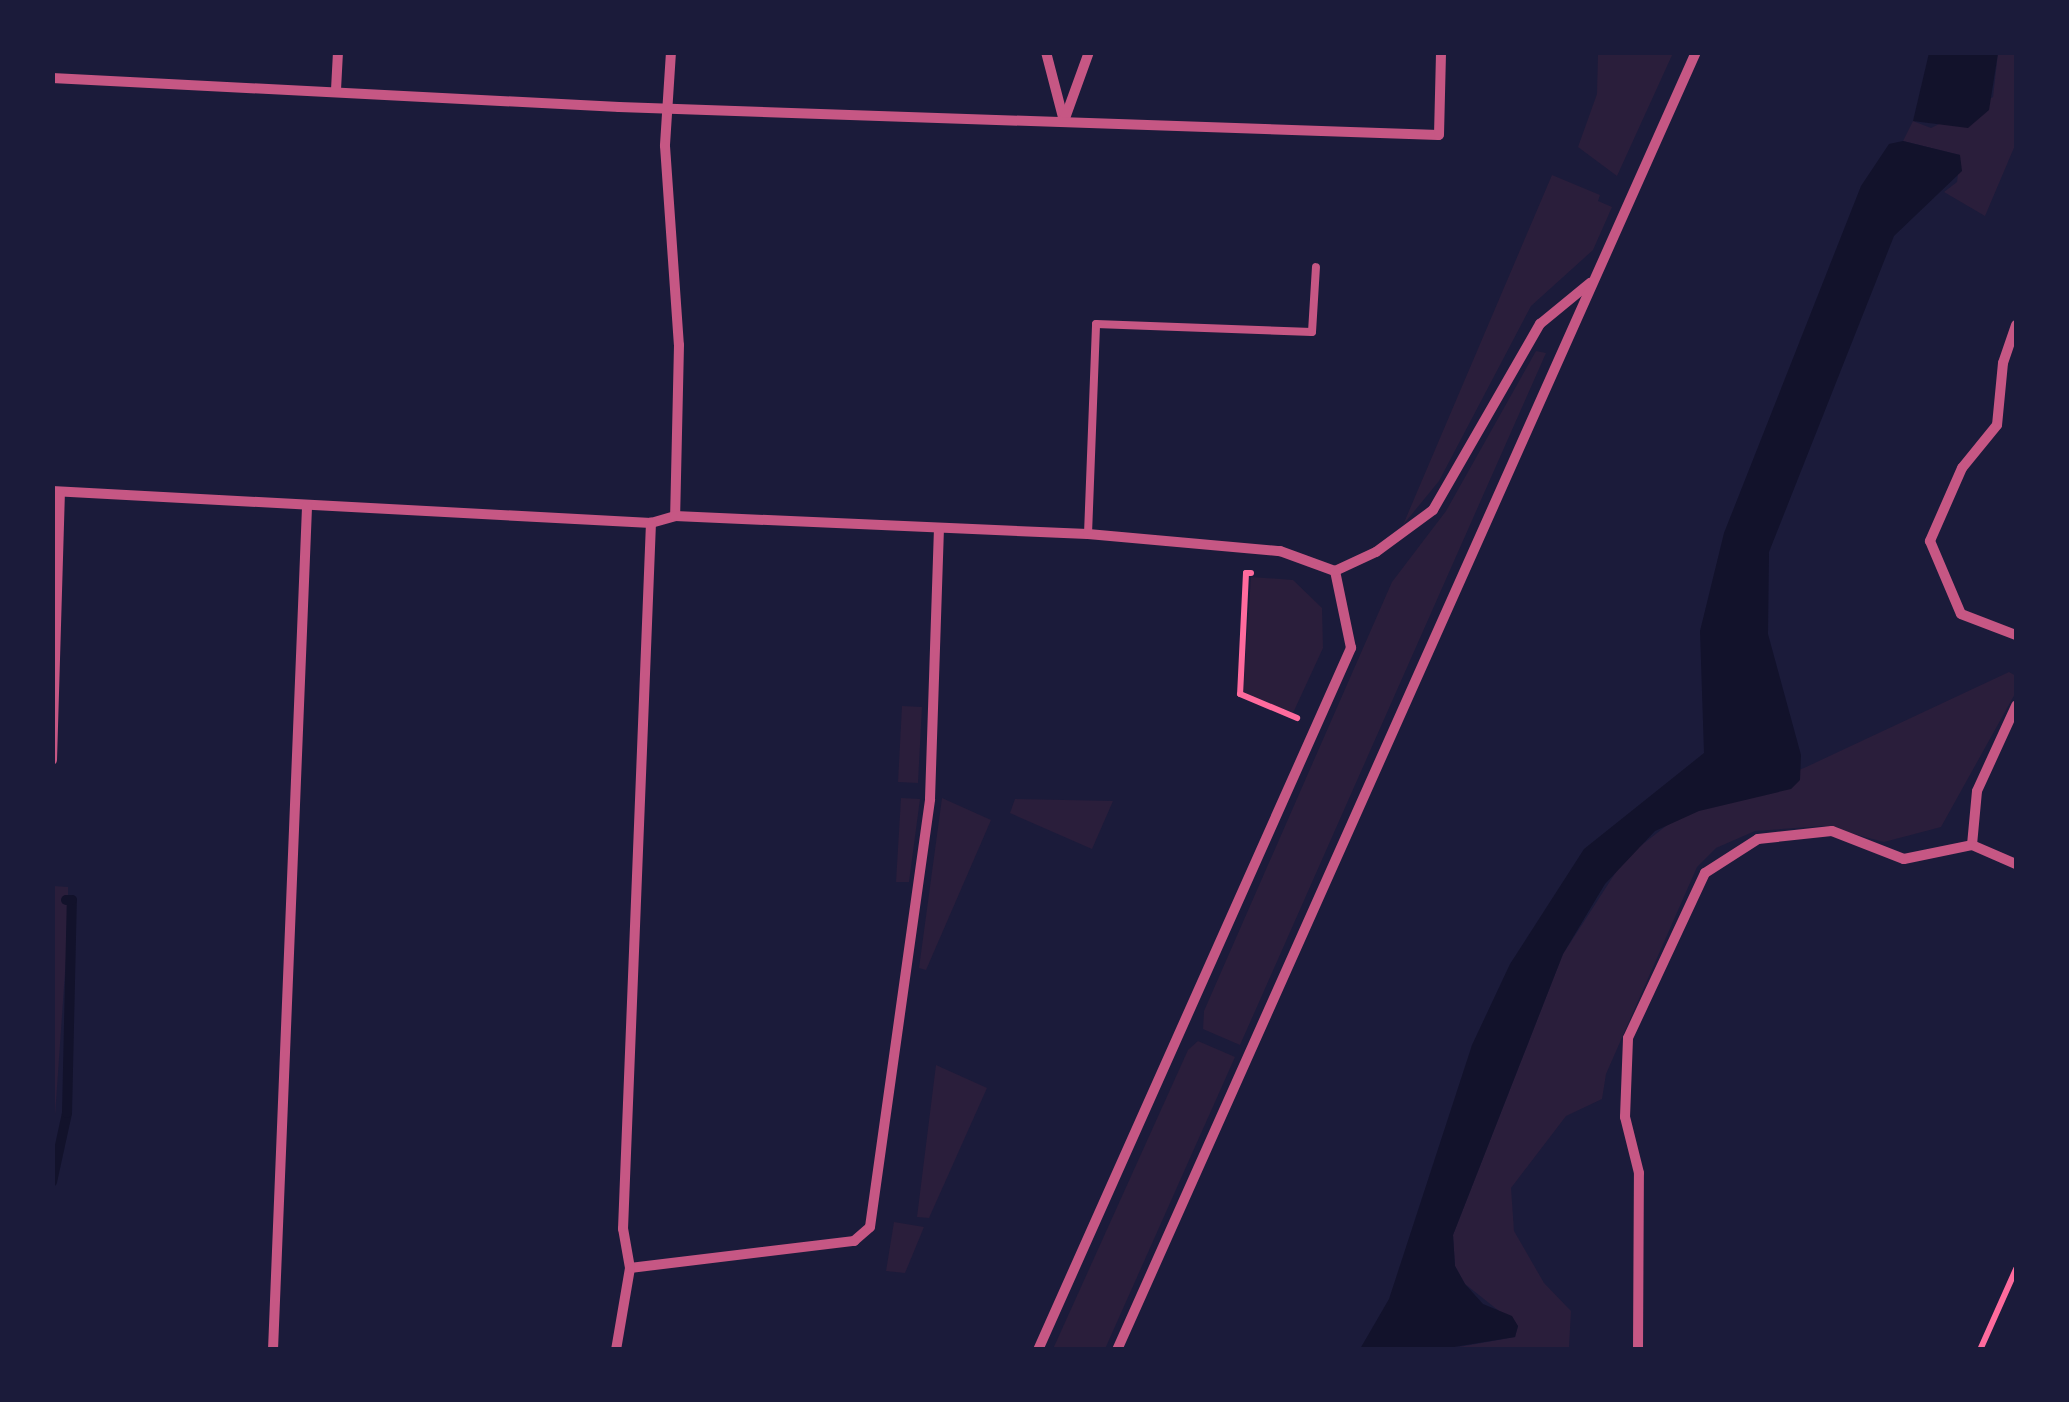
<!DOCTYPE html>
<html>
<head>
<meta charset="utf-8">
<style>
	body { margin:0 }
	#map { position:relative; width:2069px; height:1402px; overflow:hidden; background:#1b1b3a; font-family:Arial,sans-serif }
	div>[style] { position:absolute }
	.green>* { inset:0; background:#2a1e3b; transform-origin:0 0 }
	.water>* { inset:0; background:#12122b }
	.stream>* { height:10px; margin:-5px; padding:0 5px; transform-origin:5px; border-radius:5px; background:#12122b }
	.path>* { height:6px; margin:-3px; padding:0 3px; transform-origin:3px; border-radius:3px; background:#ff6b9d }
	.service>* { height:8px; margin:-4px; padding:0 4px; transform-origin:4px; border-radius:4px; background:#c65784 }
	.minor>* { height:10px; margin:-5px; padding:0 5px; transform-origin:5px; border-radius:5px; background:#c65784 }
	span { translate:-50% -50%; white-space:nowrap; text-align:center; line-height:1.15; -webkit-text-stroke:8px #1b1b3a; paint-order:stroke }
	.frame { position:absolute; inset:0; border:55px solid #1b1b3a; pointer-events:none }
</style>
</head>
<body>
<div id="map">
	<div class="green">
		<div style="clip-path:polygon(1598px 53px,1673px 53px,1617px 176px,1578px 147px,1597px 94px)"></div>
		<div style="clip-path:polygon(1998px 53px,2016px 53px,2016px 143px,1985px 216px,1944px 192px,1957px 182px,1960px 155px,1903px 141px,1913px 121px,1931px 128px,1993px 97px)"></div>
		<div style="clip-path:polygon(1552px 175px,1600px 195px,1598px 201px,1612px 207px,1593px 250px,1531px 306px,1439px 481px,1403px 525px)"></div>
		<div style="clip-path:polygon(1536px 351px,1546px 353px,1240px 1045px,1203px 1029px,1204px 1011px,1392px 582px,1446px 511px)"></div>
		<div style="clip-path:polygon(1251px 577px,1293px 580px,1322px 608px,1323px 648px,1293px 713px,1243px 693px)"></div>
		<div style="clip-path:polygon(2009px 672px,2016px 676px,2016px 692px,1941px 827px,1884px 842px,1824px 826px,1755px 831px,1716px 848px,1697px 867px,1606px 1074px,1602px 1099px,1566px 1116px,1511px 1188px,1514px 1231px,1544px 1283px,1571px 1311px,1569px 1347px,1442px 1350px,1515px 1337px,1518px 1326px,1465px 1284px,1455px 1266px,1453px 1235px,1563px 954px,1625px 858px,1675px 819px,1804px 768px)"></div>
		<div style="left:902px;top:706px;width:20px;height:76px;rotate:3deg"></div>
		<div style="clip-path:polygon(901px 798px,920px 799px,909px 882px,896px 882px)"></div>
		<div style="clip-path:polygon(942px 798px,991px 820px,926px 970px,919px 968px)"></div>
		<div style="clip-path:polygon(1015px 799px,1113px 801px,1092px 849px,1010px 813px)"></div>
		<div style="clip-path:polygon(53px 886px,68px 887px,68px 929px,53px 1145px)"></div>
		<div style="clip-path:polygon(1198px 1041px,1235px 1057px,1105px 1349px,1053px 1349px,1188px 1050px)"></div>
		<div style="clip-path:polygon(936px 1065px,987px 1088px,929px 1218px,917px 1217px)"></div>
		<div style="clip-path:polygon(894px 1222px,924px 1227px,905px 1273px,886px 1271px)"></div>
	</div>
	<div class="water">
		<div style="clip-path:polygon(1929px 53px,1998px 53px,1989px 110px,1968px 128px,1913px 121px)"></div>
		<div style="clip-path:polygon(1903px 141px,1960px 155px,1962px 171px,1894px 236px,1769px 552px,1768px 634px,1801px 755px,1800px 780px,1791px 789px,1699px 811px,1655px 831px,1605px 884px,1563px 954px,1453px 1235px,1455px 1266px,1465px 1284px,1483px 1304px,1512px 1316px,1518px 1326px,1515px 1337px,1442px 1349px,1360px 1349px,1389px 1299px,1472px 1045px,1510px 964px,1584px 849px,1704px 753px,1700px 631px,1724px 533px,1861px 186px,1889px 144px)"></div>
	</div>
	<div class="stream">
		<div style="left:52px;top:1182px;width:71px;rotate:-77.7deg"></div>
		<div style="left:67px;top:1113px;width:213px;rotate:-88.7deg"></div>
		<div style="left:72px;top:900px;width:6px;rotate:180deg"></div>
	</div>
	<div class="path">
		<div style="left:1251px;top:573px;width:5px;rotate:180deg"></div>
		<div style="left:1246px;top:573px;width:121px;rotate:92.8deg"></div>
		<div style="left:1240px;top:694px;width:62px;rotate:22.8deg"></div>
		<div style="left:1980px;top:1350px;width:89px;rotate:-66deg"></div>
	</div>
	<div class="service">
		<div style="left:1088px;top:534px;width:210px;rotate:-87.8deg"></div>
		<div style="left:1096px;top:324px;width:216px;rotate:2.1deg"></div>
		<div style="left:1312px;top:332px;width:65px;rotate:-86.5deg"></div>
	</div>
	<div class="minor">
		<div style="left:671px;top:52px;width:94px;rotate:93.7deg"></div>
		<div style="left:665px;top:146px;width:199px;rotate:86deg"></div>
		<div style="left:679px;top:345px;width:171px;rotate:91.3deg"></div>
		<div style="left:1046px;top:52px;width:71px;rotate:75.4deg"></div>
		<div style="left:1064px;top:121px;width:73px;rotate:-70.1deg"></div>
		<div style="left:52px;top:78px;width:568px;rotate:2.93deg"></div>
		<div style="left:619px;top:107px;width:820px;rotate:1.96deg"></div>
		<div style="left:1439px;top:135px;width:83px;rotate:-88.6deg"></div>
		<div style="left:336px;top:90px;width:38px;rotate:-87deg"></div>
		<div style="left:2016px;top:325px;width:40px;rotate:108.9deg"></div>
		<div style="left:2003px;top:363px;width:62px;rotate:95.5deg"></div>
		<div style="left:1997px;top:425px;width:55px;rotate:129.1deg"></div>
		<div style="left:1962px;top:468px;width:80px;rotate:113.7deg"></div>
		<div style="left:1930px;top:541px;width:79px;rotate:67deg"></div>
		<div style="left:1961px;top:614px;width:59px;rotate:20.9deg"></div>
		<div style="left:52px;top:491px;width:600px;rotate:3.06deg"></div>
		<div style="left:651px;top:523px;width:25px;rotate:-16deg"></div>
		<div style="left:675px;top:516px;width:413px;rotate:2.5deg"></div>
		<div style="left:1088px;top:534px;width:193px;rotate:5.1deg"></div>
		<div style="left:1280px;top:551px;width:59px;rotate:20deg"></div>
		<div style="left:52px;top:760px;width:268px;rotate:-88.3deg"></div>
		<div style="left:1972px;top:845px;width:54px;rotate:-84.7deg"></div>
		<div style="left:1977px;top:791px;width:94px;rotate:-65.4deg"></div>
		<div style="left:630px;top:1268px;width:226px;rotate:-6.9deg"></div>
		<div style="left:854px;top:1241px;width:21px;rotate:-41deg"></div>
		<div style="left:870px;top:1227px;width:432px;rotate:-82deg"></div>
		<div style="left:930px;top:799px;width:271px;rotate:-88.1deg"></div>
		<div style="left:273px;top:1350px;width:845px;rotate:-87.69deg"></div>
		<div style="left:616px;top:1350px;width:83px;rotate:-80.3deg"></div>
		<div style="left:630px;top:1268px;width:40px;rotate:-100deg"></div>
		<div style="left:623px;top:1229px;width:707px;rotate:-87.73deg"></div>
		<div style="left:1038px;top:1350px;width:769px;rotate:-65.97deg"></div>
		<div style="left:1351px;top:648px;width:79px;rotate:-101.7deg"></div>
		<div style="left:1335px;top:571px;width:45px;rotate:-24.9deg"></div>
		<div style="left:1376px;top:552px;width:71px;rotate:-36.4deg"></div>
		<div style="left:1433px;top:510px;width:215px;rotate:-60.1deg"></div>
		<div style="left:1540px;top:324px;width:65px;rotate:-39.4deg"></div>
		<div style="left:1117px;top:1350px;width:1421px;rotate:-65.96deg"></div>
		<div style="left:1638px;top:1350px;width:177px;rotate:-89.7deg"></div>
		<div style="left:1639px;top:1173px;width:58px;rotate:-104deg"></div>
		<div style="left:1625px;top:1117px;width:79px;rotate:-87.8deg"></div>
		<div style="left:1628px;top:1038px;width:182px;rotate:-65deg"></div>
		<div style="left:1705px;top:873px;width:63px;rotate:-32.7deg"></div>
		<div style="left:1758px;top:839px;width:74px;rotate:-6.2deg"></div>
		<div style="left:1832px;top:831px;width:77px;rotate:21.3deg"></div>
		<div style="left:1904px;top:859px;width:69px;rotate:-11.6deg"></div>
		<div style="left:1972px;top:845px;width:48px;rotate:23.4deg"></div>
	</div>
	<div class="frame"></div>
</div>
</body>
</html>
